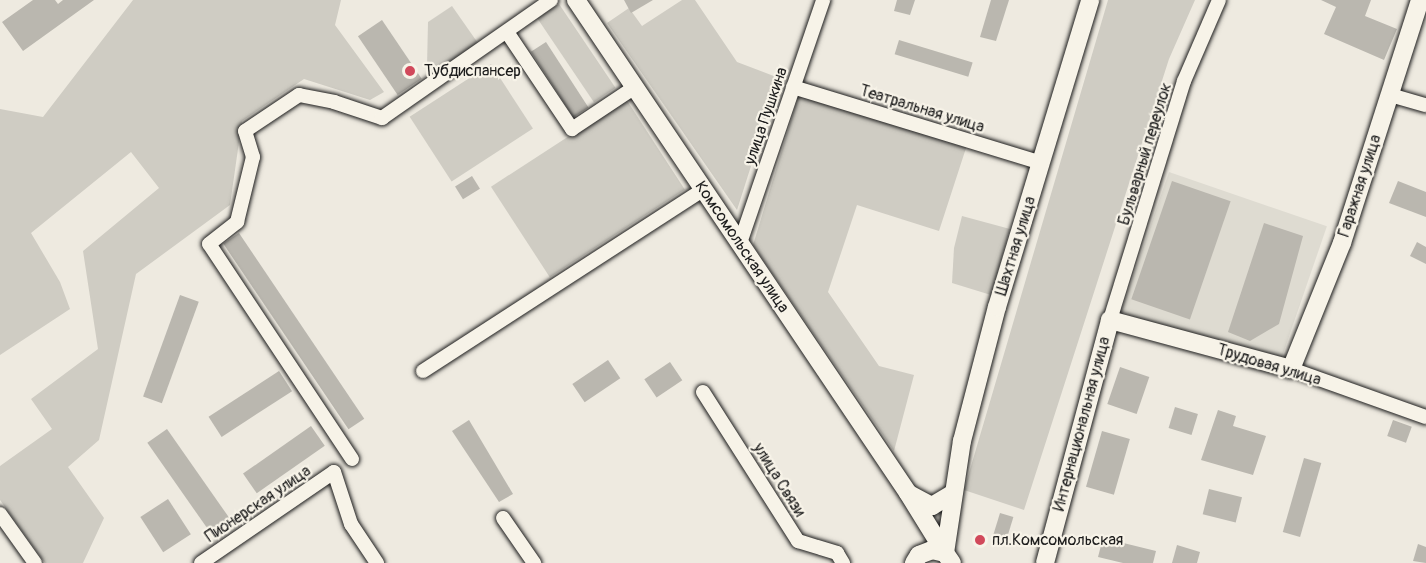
<!DOCTYPE html>
<html>
<head>
<meta charset="utf-8">
<style>
	body { margin:0 }
	#map { position:relative; width:1426px; height:563px; overflow:hidden; background:#eeeae0; font-family:Pangolin,sans-serif }
	div>[style] { position:absolute }
	.built>* { inset:0; background:#dedbd1; transform-origin:0 0 }
	.green>* { inset:0; background:#cfccc3; transform-origin:0 0 }
	.building>* { inset:0; background:#bab7af; transform-origin:0 0 }
	.roads { filter:drop-shadow(0 0 2px #1c1c1c) drop-shadow(0 0 2px #1c1c1c) }
	.street>* { height:14px; margin:-7px; padding:0 7px; transform-origin:7px; border-radius:7px; background:#f7f3e8 }
	.secondary>* { height:18px; margin:-9px; padding:0 9px; transform-origin:9px; border-radius:9px; background:#f7f3e8 }
	.dots>* { width:16px; height:16px; translate:-50% -50%; box-sizing:border-box; border:3px solid #f7f3e8; border-radius:50% }
	span { translate:-50% -50%; white-space:nowrap; text-align:center; line-height:1.15; -webkit-text-stroke:4.5px #f7f3e8; paint-order:stroke }
	.poi-label { font-size:16px; color:#1c1c1c }
	.left { translate:0 -50%; text-align:left }
	.street-label { font-size:16px; color:#1c1c1c }
</style>
</head>
<body>
<div id="map">
	<div class="built">
		<div style="left:1169px;top:172px;width:167px;height:148px;rotate:19deg"></div>
	</div>
	<div class="green">
		<div style="clip-path:polygon(133px 0,341px 0,335px 25px,384px 92px,370px 100px,304px 79px,242px 121px,230px 205px,136px 274px,99px 440px,68px 467px,104px 518px,83px 563px,45px 563px,0 500px,0 466px,52px 429px,31px 399px,98px 349px,83px 251px,159px 188px,131px 152px,31px 233px,60px 282px,70px 309px,0 355px,0 109px,43px 117px)"></div>
		<div style="clip-path:polygon(682px 0,695px 0,737px 62px,779px 78px,737px 210px,607px 23px,629px 8px,642px 26px)"></div>
		<div style="clip-path:polygon(1108px 0,1195px 0,1169px 59px,1024px 510px,964px 490px)"></div>
		<div style="left:559px;top:4px;width:101px;height:26px;rotate:56deg"></div>
		<div style="clip-path:polygon(452px 6px,480px 46px,433px 79px,427px 66px,428px 22px)"></div>
		<div style="left:491px;top:64px;width:77px;height:97px;rotate:57deg"></div>
		<div style="clip-path:polygon(800px 91px,967px 145px,939px 231px,857px 205px,828px 292px,879px 366px,914px 375px,894px 451px,753px 245px)"></div>
		<div style="left:626px;top:99px;width:108px;height:161px;rotate:57deg"></div>
		<div style="clip-path:polygon(962px 216px,1010px 229px,991px 295px,952px 283px,954px 248px)"></div>
	</div>
	<div class="building">
		<div style="clip-path:polygon(33px 0,55px 0,58px 4px,63px 0,94px 0,23px 51px,2px 22px)"></div>
		<div style="clip-path:polygon(624px 0,653px 0,631px 13px)"></div>
		<div style="clip-path:polygon(897px 0,915px 0,910px 15px,894px 11px)"></div>
		<div style="clip-path:polygon(991px 0,1009px 0,996px 41px,980px 37px)"></div>
		<div style="clip-path:polygon(1321px 0,1371px 0,1365px 16px,1397px 29px,1384px 60px,1324px 34px,1336px 7px)"></div>
		<div style="left:382px;top:20px;width:71px;height:29px;rotate:56deg"></div>
		<div style="left:899px;top:40px;width:77px;height:15px;rotate:17deg"></div>
		<div style="left:546px;top:42px;width:78px;height:18px;rotate:57deg"></div>
		<div style="left:472px;top:176px;width:15px;height:20px;rotate:58deg"></div>
		<div style="left:1172px;top:181px;width:62px;height:125px;rotate:19deg"></div>
		<div style="clip-path:polygon(1398px 181px,1426px 192px,1426px 217px,1389px 203px)"></div>
		<div style="clip-path:polygon(1264px 223px,1303px 236px,1279px 324px,1250px 341px,1228px 332px)"></div>
		<div style="left:239px;top:233px;width:224px;height:19px;rotate:56deg"></div>
		<div style="clip-path:polygon(1417px 242px,1426px 247px,1426px 264px,1410px 256px)"></div>
		<div style="left:180px;top:295px;width:20px;height:108px;rotate:20deg"></div>
		<div style="left:608px;top:360px;width:22px;height:43px;rotate:56deg"></div>
		<div style="left:670px;top:362px;width:22px;height:31px;rotate:56deg"></div>
		<div style="left:1120px;top:367px;width:31px;height:39px;rotate:19deg"></div>
		<div style="left:279px;top:371px;width:24px;height:84px;rotate:57deg"></div>
		<div style="left:1175px;top:407px;width:24px;height:22px;rotate:17deg"></div>
		<div style="clip-path:polygon(1218px 410px,1236px 416px,1233px 426px,1266px 436px,1253px 475px,1201px 460px)"></div>
		<div style="clip-path:polygon(469px 420px,513px 494px,499px 502px,452px 431px)"></div>
		<div style="left:1393px;top:420px;width:20px;height:17px;rotate:20deg"></div>
		<div style="left:311px;top:426px;width:24px;height:83px;rotate:55deg"></div>
		<div style="left:167px;top:429px;width:110px;height:24px;rotate:55deg"></div>
		<div style="left:1102px;top:431px;width:29px;height:58px;rotate:16deg"></div>
		<div style="left:1304px;top:458px;width:18px;height:77px;rotate:16deg"></div>
		<div style="left:1209px;top:489px;width:34px;height:26px;rotate:14deg"></div>
		<div style="left:168px;top:499px;width:42px;height:33px;rotate:57deg"></div>
		<div style="left:1000px;top:513px;width:14px;height:27px;rotate:17deg"></div>
		<div style="clip-path:polygon(1103px 538px,1156px 551px,1153px 563px,1123px 563px,1098px 557px)"></div>
		<div style="clip-path:polygon(1418px 544px,1426px 547px,1426px 563px,1413px 561px)"></div>
		<div style="clip-path:polygon(1177px 545px,1200px 552px,1197px 563px,1172px 563px)"></div>
	</div>
	<div class="roads">
		<div class="street">
			<div style="left:507px;top:32px;width:117px;rotate:56.2deg"></div>
			<div style="left:572px;top:129px;width:76px;rotate:-33.7deg"></div>
			<div style="left:793px;top:87px;width:259px;rotate:17deg"></div>
			<div style="left:1390px;top:95px;width:37px;rotate:16deg"></div>
			<div style="left:740px;top:243px;width:257px;rotate:-71.1deg"></div>
			<div style="left:1110px;top:320px;width:250px;rotate:-72.8deg"></div>
			<div style="left:1184px;top:81px;width:88px;rotate:-66.6deg"></div>
			<div style="left:1291px;top:369px;width:143px;rotate:19.6deg"></div>
			<div style="left:423px;top:371px;width:335px;rotate:-32.9deg"></div>
			<div style="left:703px;top:392px;width:177px;rotate:57.5deg"></div>
			<div style="left:798px;top:541px;width:41px;rotate:17.1deg"></div>
			<div style="left:837px;top:553px;width:12px;rotate:59deg"></div>
			<div style="left:352px;top:459px;width:258px;rotate:-123.6deg"></div>
			<div style="left:209px;top:244px;width:36px;rotate:-38deg"></div>
			<div style="left:237px;top:222px;width:67px;rotate:-76.2deg"></div>
			<div style="left:253px;top:157px;width:27px;rotate:-107deg"></div>
			<div style="left:245px;top:131px;width:65px;rotate:-33.7deg"></div>
			<div style="left:299px;top:95px;width:36px;rotate:11deg"></div>
			<div style="left:334px;top:102px;width:51px;rotate:18.4deg"></div>
			<div style="left:382px;top:118px;width:206px;rotate:-34.9deg"></div>
			<div style="left:0;top:514px;width:60px;rotate:54.5deg"></div>
			<div style="left:503px;top:518px;width:55px;rotate:55.4deg"></div>
			<div style="left:201px;top:563px;width:161px;rotate:-34.4deg"></div>
			<div style="left:334px;top:472px;width:55px;rotate:71.9deg"></div>
			<div style="left:351px;top:524px;width:47px;rotate:56.3deg"></div>
		</div>
		<div class="secondary">
			<div style="left:576px;top:0;width:594px;rotate:56.04deg"></div>
			<div style="left:908px;top:493px;width:70px;rotate:58.3deg"></div>
			<div style="left:909px;top:494px;width:26px;rotate:28deg"></div>
			<div style="left:932px;top:506px;width:23px;rotate:-31deg"></div>
			<div style="left:945px;top:553px;width:113px;rotate:-81.4deg"></div>
			<div style="left:962px;top:441px;width:138px;rotate:-75.4deg"></div>
			<div style="left:997px;top:307px;width:321px;rotate:-73.1deg"></div>
			<div style="left:914px;top:563px;width:9px;rotate:-58deg"></div>
			<div style="left:919px;top:555px;width:14px;rotate:-21deg"></div>
			<div style="left:932px;top:550px;width:13px;rotate:13deg"></div>
			<div style="left:945px;top:553px;width:12px;rotate:55deg"></div>
			<div style="left:1045px;top:563px;width:252px;rotate:-75deg"></div>
			<div style="left:1110px;top:320px;width:188px;rotate:15.1deg"></div>
			<div style="left:1291px;top:369px;width:136px;rotate:-68deg"></div>
			<div style="left:1342px;top:243px;width:255px;rotate:-72.2deg"></div>
		</div>
	</div>
	<div class="dots">
		<div style="left:410px;top:71px;background:#d1495b"></div>
		<div style="left:980px;top:540px;background:#d1495b"></div>
	</div>
	<div class="poi-label">
		<span class="left" style="left:424px;top:71px">Тубдиспансер</span>
		<span class="left" style="left:992px;top:540px">пл.Комсомольская</span>
	</div>
	<div class="street-label">
		<span style="left:922px;top:109px;rotate:17deg">Театральная улица</span>
		<span style="left:766px;top:116px;rotate:-71deg">улица Пушкина</span>
		<span style="left:1145px;top:154px;rotate:-73deg">Бульварный переулок</span>
		<span style="left:1360px;top:186px;rotate:-72deg">Гаражная улица</span>
		<span style="left:1016px;top:246px;rotate:-73deg">Шахтная улица</span>
		<span style="left:742px;top:247px;rotate:56deg">Комсомольская улица</span>
		<span style="left:1269px;top:365px;rotate:17deg">Трудовая улица</span>
		<span style="left:1082px;top:424px;rotate:-75deg">Интернациональная улица</span>
		<span style="left:779px;top:480px;rotate:58deg">улица Связи</span>
		<span style="left:258px;top:504px;rotate:-34deg">Пионерская улица</span>
	</div>
</div>
</body>
</html>
